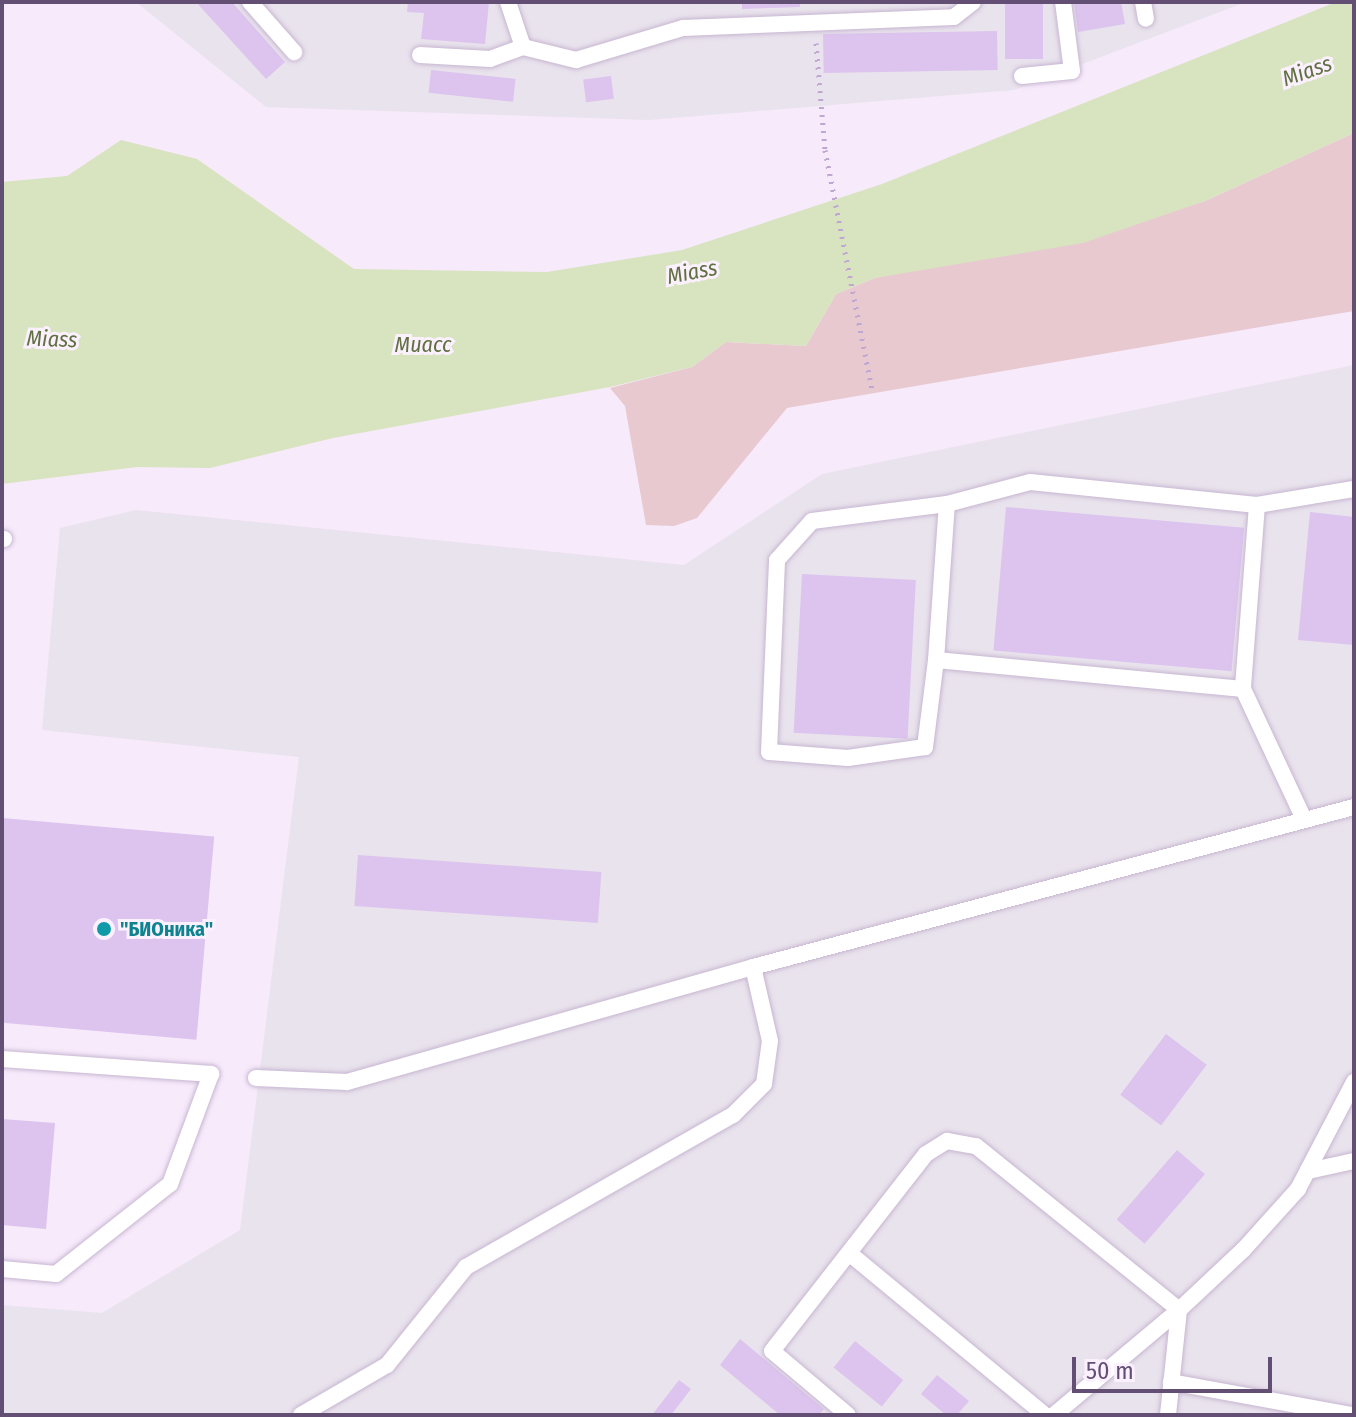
<!DOCTYPE html>
<html>
<head>
<meta charset="utf-8">
<style>
	body { margin:0 }
	#map { position:relative; width:1356px; height:1417px; overflow:hidden; background:#f7eafb; font-family:"Fira Sans Condensed",sans-serif }
	div>[style] { position:absolute }
	.industrial>* { inset:0; background:#e9e3ed }
	.green>* { inset:0; background:#e8c9d0 }
	.water>* { inset:0; background:#d8e3c0 }
	.building>* { inset:0; background:#dcc4ee; transform-origin:0 0 }
	.path>* { height:5px; margin-top:-2.5px; transform-origin:0; background:repeating-linear-gradient(90deg,#c0a7d3 0 2px,transparent 0 8px) }
	.roads { filter:drop-shadow(0 0 2px #c7b6d1) drop-shadow(0 0 2px #c7b6d1) }
	.service>* { height:16px; margin:-8px; padding:0 8px; transform-origin:8px; border-radius:8px; background:#fff }
	.dots>* { width:22px; height:22px; translate:-50% -50%; box-sizing:border-box; border:4px solid #fbf0fe; border-radius:50% }
	span { translate:-50% -50%; white-space:nowrap; text-align:center; line-height:1.15; -webkit-text-stroke:6px #fbf0fe; paint-order:stroke }
	.culture-label { font-size:20px; color:#0d838f; font-weight:700 }
	.left { translate:0 -50%; text-align:left }
	.water-label { font-size:22px; color:#607041; font-style:italic }
	.frame { position:absolute; inset:0; border:4px solid #634f74; pointer-events:none }
	.scale { position:absolute; left:1072px; top:1357px; width:200px; height:36px; box-sizing:border-box; border:4px solid #634f74; border-top:0; padding-left:10px; font-size:24px; line-height:28px; white-space:nowrap; color:#634f74; -webkit-text-stroke:6px #fbf0fe; paint-order:stroke }
</style>
</head>
<body>
<div id="map">
	<div class="industrial">
		<div style="clip-path:polygon(136px 2px,1246px 2px,1014px 90px,649px 120px,266px 107px)"></div>
		<div style="clip-path:polygon(1354px 365px,1354px 1415px,2px 1415px,2px 1305px,102px 1313px,240px 1230px,299px 757px,42px 730px,60px 528px,136px 510px,684px 565px,822px 474px)"></div>
	</div>
	<div class="green">
		<div style="clip-path:polygon(1354px 133px,1354px 311px,787px 408px,697px 518px,674px 526px,646px 525px,625px 406px,610px 388px,692px 367px,726px 342px,806px 346px,836px 294px,875px 278px,1148px 219px,1205px 201px)"></div>
	</div>
	<div class="water">
		<div style="clip-path:polygon(1336px 2px,1354px 2px,1354px 133px,1205px 201px,1083px 243px,875px 278px,836px 294px,806px 346px,726px 342px,692px 367px,610px 387px,333px 438px,210px 468px,137px 467px,2px 484px,2px 182px,67px 176px,121px 140px,197px 159px,354px 269px,547px 272px,682px 250px,882px 184px)"></div>
	</div>
	<div class="building">
		<div style="clip-path:polygon(196px 2px,232px 2px,285px 62px,266px 79px)"></div>
		<div style="clip-path:polygon(408px 2px,489px 2px,485px 44px,421px 39px,424px 13px,407px 12px)"></div>
		<div style="clip-path:polygon(742px 2px,800px 2px,800px 7px,742px 9px)"></div>
		<div style="left:1005px;top:2px;width:38px;height:57px"></div>
		<div style="clip-path:polygon(1074px 2px,1121px 2px,1125px 24px,1078px 32px)"></div>
		<div style="left:997px;top:31px;width:39px;height:174px;rotate:89deg"></div>
		<div style="left:431px;top:70px;width:85px;height:23px;rotate:6deg"></div>
		<div style="left:611px;top:76px;width:23px;height:28px;rotate:83deg"></div>
		<div style="left:1006px;top:507px;width:239px;height:144px;rotate:5deg"></div>
		<div style="clip-path:polygon(1310px 512px,1354px 517px,1354px 645px,1298px 640px)"></div>
		<div style="left:802px;top:574px;width:114px;height:159px;rotate:3deg"></div>
		<div style="left:2px;top:818px;width:213px;height:204px;rotate:5deg"></div>
		<div style="left:358px;top:855px;width:244px;height:51px;rotate:4deg"></div>
		<div style="left:1166px;top:1034px;width:51px;height:76px;rotate:37deg"></div>
		<div style="clip-path:polygon(2px 1119px,55px 1123px,46px 1229px,2px 1225px)"></div>
		<div style="left:1177px;top:1150px;width:37px;height:92px;rotate:41deg"></div>
		<div style="clip-path:polygon(740px 1339px,824px 1409px,819px 1415px,780px 1415px,720px 1365px)"></div>
		<div style="left:855px;top:1341px;width:62px;height:34px;rotate:39deg"></div>
		<div style="clip-path:polygon(937px 1375px,969px 1401px,957px 1415px,946px 1415px,921px 1394px)"></div>
		<div style="clip-path:polygon(679px 1380px,691px 1389px,671px 1415px,652px 1415px)"></div>
	</div>
	<div class="path">
		<div style="left:816px;top:43px;width:107px;rotate:85.2deg"></div>
		<div style="left:825px;top:150px;width:244px;rotate:78.9deg"></div>
	</div>
	<div class="roads">
		<div class="service">
			<div style="left:250px;top:2px;width:67px;rotate:48.7deg"></div>
			<div style="left:508px;top:2px;width:47px;rotate:71.6deg"></div>
			<div style="left:523px;top:47px;width:55px;rotate:13.8deg"></div>
			<div style="left:576px;top:60px;width:112px;rotate:-16.7deg"></div>
			<div style="left:683px;top:28px;width:271px;rotate:-2.3deg"></div>
			<div style="left:954px;top:17px;width:24px;rotate:-38deg"></div>
			<div style="left:1143px;top:2px;width:17px;rotate:80deg"></div>
			<div style="left:420px;top:55px;width:70px;rotate:3.3deg"></div>
			<div style="left:490px;top:59px;width:35px;rotate:-20deg"></div>
			<div style="left:1022px;top:76px;width:50px;rotate:-5.7deg"></div>
			<div style="left:1072px;top:71px;width:70px;rotate:-97.4deg"></div>
			<div style="left:1257px;top:505px;width:185px;rotate:94.4deg"></div>
			<div style="left:1243px;top:689px;width:144px;rotate:64.9deg"></div>
			<div style="left:2px;top:539px;width:2px"></div>
			<div style="left:936px;top:660px;width:156px;rotate:-86deg"></div>
			<div style="left:1243px;top:689px;width:308px;rotate:-174.6deg"></div>
			<div style="left:936px;top:660px;width:88px;rotate:97.2deg"></div>
			<div style="left:925px;top:747px;width:78px;rotate:171.9deg"></div>
			<div style="left:848px;top:758px;width:79px;rotate:-175.7deg"></div>
			<div style="left:769px;top:752px;width:192px;rotate:-87.6deg"></div>
			<div style="left:777px;top:560px;width:52px;rotate:-48.1deg"></div>
			<div style="left:812px;top:521px;width:136px;rotate:-7.2deg"></div>
			<div style="left:947px;top:504px;width:86px;rotate:-14.8deg"></div>
			<div style="left:1030px;top:482px;width:228px;rotate:5.8deg"></div>
			<div style="left:1257px;top:505px;width:98px;rotate:-9.4deg"></div>
			<div style="left:2px;top:1059px;width:210px;rotate:4.1deg"></div>
			<div style="left:211px;top:1074px;width:117px;rotate:110.4deg"></div>
			<div style="left:170px;top:1184px;width:145px;rotate:141.7deg"></div>
			<div style="left:56px;top:1274px;width:54px;rotate:-174.7deg"></div>
			<div style="left:256px;top:1078px;width:91px;rotate:2.5deg"></div>
			<div style="left:347px;top:1082px;width:422px;rotate:-15.8deg"></div>
			<div style="left:753px;top:967px;width:622px;rotate:-14.91deg"></div>
			<div style="left:1308px;top:1171px;width:47px;rotate:-12.3deg"></div>
			<div style="left:849px;top:1253px;width:254px;rotate:39.6deg"></div>
			<div style="left:1171px;top:1382px;width:183px;rotate:10.4deg"></div>
			<div style="left:301px;top:1415px;width:99px;rotate:-30.2deg"></div>
			<div style="left:387px;top:1365px;width:126px;rotate:-51.1deg"></div>
			<div style="left:466px;top:1267px;width:307px;rotate:-29.7deg"></div>
			<div style="left:733px;top:1115px;width:44px;rotate:-45deg"></div>
			<div style="left:764px;top:1084px;width:43px;rotate:-82.1deg"></div>
			<div style="left:770px;top:1041px;width:76px;rotate:-102.9deg"></div>
			<div style="left:848px;top:1415px;width:99px;rotate:-139.9deg"></div>
			<div style="left:772px;top:1351px;width:250px;rotate:-52deg"></div>
			<div style="left:926px;top:1154px;width:25px;rotate:-32deg"></div>
			<div style="left:947px;top:1141px;width:29px;rotate:10deg"></div>
			<div style="left:976px;top:1146px;width:261px;rotate:38.9deg"></div>
			<div style="left:1179px;top:1310px;width:106px;rotate:96deg"></div>
			<div style="left:1054px;top:1415px;width:163px;rotate:-40deg"></div>
			<div style="left:1179px;top:1310px;width:89px;rotate:-43.2deg"></div>
			<div style="left:1244px;top:1249px;width:81px;rotate:-48deg"></div>
			<div style="left:1298px;top:1189px;width:121px;rotate:-62.4deg"></div>
		</div>
	</div>
	<div class="dots">
		<div style="left:104px;top:929px;background:#0f9aa8"></div>
	</div>
	<div class="culture-label">
		<span class="left" style="left:120px;top:929px">"БИОника"</span>
	</div>
	<div class="water-label">
		<span style="left:1307px;top:71px;rotate:-20deg">Miass</span>
		<span style="left:692px;top:272px;rotate:-11deg">Miass</span>
		<span style="left:52px;top:339px;rotate:2deg">Miass</span>
		<span style="left:423px;top:345px">Миасс</span>
	</div>
	<div class="frame"></div>
	<div class="scale">50 m</div>
</div>
</body>
</html>
